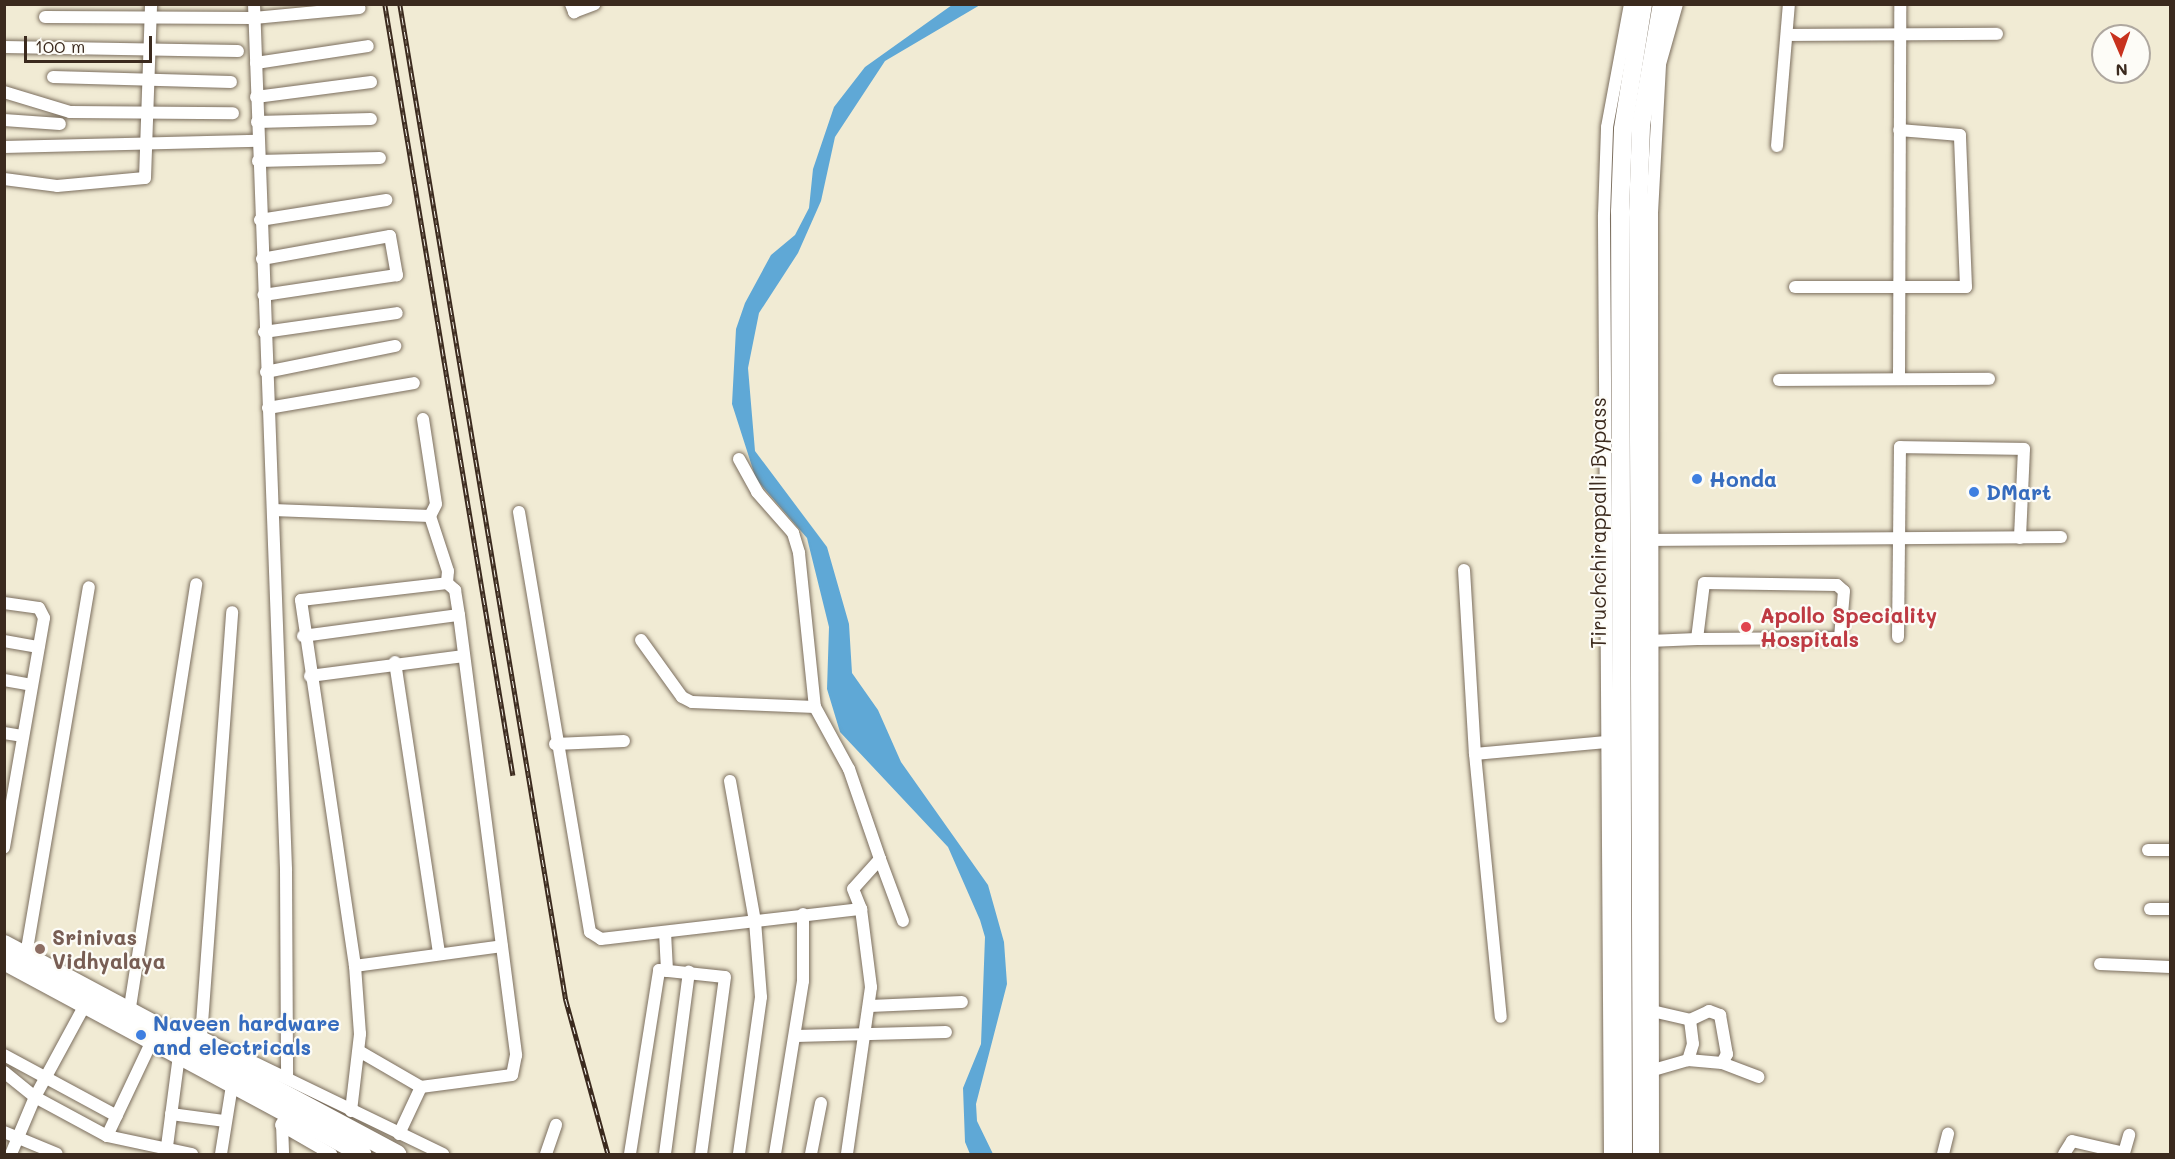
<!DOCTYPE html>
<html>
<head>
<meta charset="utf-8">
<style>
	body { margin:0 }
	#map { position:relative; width:2175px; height:1159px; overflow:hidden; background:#f1ebd4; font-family:Mali,sans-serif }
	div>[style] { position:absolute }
	.water>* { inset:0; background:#5fa8d6 }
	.roads { filter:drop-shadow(0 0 2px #7b6e5e) drop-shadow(0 0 2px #7b6e5e) }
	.minor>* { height:12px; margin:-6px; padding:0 6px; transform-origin:6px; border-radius:6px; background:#fff }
	.highway>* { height:18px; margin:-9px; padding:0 9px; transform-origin:9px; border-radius:9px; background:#fff }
	.rail>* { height:4.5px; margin-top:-2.25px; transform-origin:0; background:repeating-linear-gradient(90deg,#fdfcf7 0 7px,#3b2a1e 0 14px); box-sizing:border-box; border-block:2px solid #3b2a1e }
	.dots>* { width:16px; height:16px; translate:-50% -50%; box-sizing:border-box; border:3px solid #fdfcf7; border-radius:50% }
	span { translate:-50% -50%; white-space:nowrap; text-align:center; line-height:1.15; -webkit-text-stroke:4.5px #fdfcf7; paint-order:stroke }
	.shop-label { font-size:21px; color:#366cbe; font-weight:700 }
	.left { translate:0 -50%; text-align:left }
	.street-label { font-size:21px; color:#3b2a1e }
	.health-label { font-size:21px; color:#be3a42; font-weight:700 }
	.education-label { font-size:21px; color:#785e54; font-weight:700 }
	.frame { position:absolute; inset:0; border:6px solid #3b2a1e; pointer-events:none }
	.north { position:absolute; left:2091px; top:24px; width:60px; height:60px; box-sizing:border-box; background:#fdfcf7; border:2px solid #afa8a0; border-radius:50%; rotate:178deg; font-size:16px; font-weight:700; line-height:24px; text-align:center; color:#3b2a1e }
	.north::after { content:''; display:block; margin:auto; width:21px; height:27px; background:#c8321e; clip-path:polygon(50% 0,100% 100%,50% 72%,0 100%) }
	.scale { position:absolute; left:24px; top:36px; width:128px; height:27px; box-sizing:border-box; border:3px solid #3b2a1e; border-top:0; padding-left:8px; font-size:18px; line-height:21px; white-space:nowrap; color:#3b2a1e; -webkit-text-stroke:4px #fdfcf7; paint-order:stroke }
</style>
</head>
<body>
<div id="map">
	<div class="water">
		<div style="clip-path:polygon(952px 5px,980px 5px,885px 61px,835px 137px,821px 201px,798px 253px,759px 313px,748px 368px,755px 451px,827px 547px,849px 624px,852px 673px,878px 710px,901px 762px,988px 885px,1004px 942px,1007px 984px,976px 1104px,977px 1121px,993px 1154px,970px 1154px,965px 1142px,963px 1088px,981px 1044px,985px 937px,980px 920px,948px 847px,840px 732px,827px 689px,829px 627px,807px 538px,756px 479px,732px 404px,736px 329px,745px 303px,771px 255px,795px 235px,809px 208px,813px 169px,834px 107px,865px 67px)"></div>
	</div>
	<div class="roads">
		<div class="minor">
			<div style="left:254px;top:4px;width:867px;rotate:87.88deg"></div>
			<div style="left:286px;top:870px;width:207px;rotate:89.7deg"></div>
			<div style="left:571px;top:4px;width:9px;rotate:69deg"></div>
			<div style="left:574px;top:12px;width:22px;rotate:-21deg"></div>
			<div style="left:45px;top:17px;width:209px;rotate:0.3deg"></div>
			<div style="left:254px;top:18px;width:106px;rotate:-5.4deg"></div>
			<div style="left:1787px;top:35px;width:210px;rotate:-0.3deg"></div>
			<div style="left:4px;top:47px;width:234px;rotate:1deg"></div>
			<div style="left:256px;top:63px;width:113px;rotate:-8.6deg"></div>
			<div style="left:53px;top:77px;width:178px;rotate:1.6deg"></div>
			<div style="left:4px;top:92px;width:69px;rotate:16.9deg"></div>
			<div style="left:70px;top:112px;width:163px;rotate:0.4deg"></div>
			<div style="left:256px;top:97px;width:116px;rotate:-7.4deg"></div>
			<div style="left:4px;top:120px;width:56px;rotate:4.1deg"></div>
			<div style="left:257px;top:122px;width:114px;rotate:-1.5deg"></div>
			<div style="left:1777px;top:146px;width:143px;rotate:-85.2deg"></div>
			<div style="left:4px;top:147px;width:254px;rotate:-1.4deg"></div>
			<div style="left:258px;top:161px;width:122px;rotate:-1.4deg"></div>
			<div style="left:4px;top:179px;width:53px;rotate:7.5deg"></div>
			<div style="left:57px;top:186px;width:88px;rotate:-5.2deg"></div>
			<div style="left:145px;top:178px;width:174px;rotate:-88deg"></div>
			<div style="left:260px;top:220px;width:128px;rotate:-9deg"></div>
			<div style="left:262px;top:259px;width:130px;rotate:-10.2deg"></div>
			<div style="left:390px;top:236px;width:40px;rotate:80deg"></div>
			<div style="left:397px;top:275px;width:135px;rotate:171.5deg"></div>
			<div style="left:1795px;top:287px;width:171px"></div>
			<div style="left:1966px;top:287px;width:152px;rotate:-92.3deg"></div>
			<div style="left:1960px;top:135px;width:61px;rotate:-175.3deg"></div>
			<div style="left:264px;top:332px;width:134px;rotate:-8.1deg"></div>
			<div style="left:266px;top:372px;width:132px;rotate:-11.4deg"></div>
			<div style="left:1899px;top:379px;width:375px;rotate:-89.8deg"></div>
			<div style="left:1779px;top:380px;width:210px;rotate:-0.3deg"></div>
			<div style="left:268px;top:408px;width:148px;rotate:-9.7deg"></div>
			<div style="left:739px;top:459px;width:38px;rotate:61deg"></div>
			<div style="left:757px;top:492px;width:55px;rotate:48.7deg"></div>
			<div style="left:793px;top:533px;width:21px;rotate:73deg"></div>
			<div style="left:799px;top:553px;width:155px;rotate:84.1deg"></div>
			<div style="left:815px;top:707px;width:71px;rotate:61.3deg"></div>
			<div style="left:849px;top:769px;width:95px;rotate:71deg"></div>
			<div style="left:880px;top:859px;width:40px;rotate:132deg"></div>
			<div style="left:853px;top:889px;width:22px;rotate:68deg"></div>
			<div style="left:273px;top:510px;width:157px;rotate:2.2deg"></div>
			<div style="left:430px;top:516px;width:13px;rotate:-63deg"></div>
			<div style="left:436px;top:504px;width:86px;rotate:-98.7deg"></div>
			<div style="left:519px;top:512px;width:426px;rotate:80.4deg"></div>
			<div style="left:590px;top:932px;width:13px;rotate:32deg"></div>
			<div style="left:601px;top:939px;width:262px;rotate:-6.6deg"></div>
			<div style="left:861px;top:909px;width:79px;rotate:82.7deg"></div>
			<div style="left:871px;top:987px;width:169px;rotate:98.2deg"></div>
			<div style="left:430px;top:516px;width:58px;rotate:71.9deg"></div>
			<div style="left:448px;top:571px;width:12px;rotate:95deg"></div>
			<div style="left:1649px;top:540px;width:412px;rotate:-0.4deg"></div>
			<div style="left:1464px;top:570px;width:184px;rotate:86.6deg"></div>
			<div style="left:1475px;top:754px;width:264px;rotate:84.4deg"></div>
			<div style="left:4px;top:603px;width:35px;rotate:8deg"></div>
			<div style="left:39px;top:608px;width:11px;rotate:63deg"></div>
			<div style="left:44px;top:618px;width:233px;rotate:99.9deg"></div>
			<div style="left:303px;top:636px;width:157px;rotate:-7.7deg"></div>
			<div style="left:1898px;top:637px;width:190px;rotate:-89.4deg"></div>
			<div style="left:1900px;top:447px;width:124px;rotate:0.9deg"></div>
			<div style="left:2024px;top:449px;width:89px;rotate:92.6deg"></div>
			<div style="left:641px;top:640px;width:70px;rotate:54.3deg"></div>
			<div style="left:682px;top:697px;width:11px;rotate:27deg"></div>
			<div style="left:692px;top:702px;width:123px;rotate:2.3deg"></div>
			<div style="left:4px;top:641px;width:35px;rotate:10deg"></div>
			<div style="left:1649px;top:641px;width:48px;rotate:-2.4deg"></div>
			<div style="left:1697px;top:639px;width:56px;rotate:-82.9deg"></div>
			<div style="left:1704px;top:583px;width:133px;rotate:0.9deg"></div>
			<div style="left:1837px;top:585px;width:9px;rotate:41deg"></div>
			<div style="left:1844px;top:591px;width:47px;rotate:94.9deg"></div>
			<div style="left:1840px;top:638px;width:143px;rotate:179.6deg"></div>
			<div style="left:395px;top:662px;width:295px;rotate:81.4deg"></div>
			<div style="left:310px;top:676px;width:155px;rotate:-7.4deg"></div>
			<div style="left:4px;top:680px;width:28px;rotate:10deg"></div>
			<div style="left:4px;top:733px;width:18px;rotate:9deg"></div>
			<div style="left:555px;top:744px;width:69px;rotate:-2.5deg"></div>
			<div style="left:1475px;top:754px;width:134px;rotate:-5.2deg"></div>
			<div style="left:730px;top:781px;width:142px;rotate:79.9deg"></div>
			<div style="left:755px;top:921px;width:76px;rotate:85.5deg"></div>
			<div style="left:761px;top:997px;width:159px;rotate:98deg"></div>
			<div style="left:2148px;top:850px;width:22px"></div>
			<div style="left:880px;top:859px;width:66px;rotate:69.6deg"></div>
			<div style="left:2150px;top:909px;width:20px"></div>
			<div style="left:665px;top:932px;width:39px;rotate:87deg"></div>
			<div style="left:26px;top:955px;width:373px;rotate:-80.3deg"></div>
			<div style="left:2100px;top:964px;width:70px;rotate:2.5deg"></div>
			<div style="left:355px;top:966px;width:148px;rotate:-7.7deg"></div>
			<div style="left:870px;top:1006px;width:92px;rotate:-2.5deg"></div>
			<div style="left:130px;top:1007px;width:428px;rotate:-81.1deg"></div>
			<div style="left:1652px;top:1011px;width:39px;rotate:13deg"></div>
			<div style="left:1690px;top:1020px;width:24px;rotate:83deg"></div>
			<div style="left:1693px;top:1044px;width:17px;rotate:107deg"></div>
			<div style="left:1688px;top:1060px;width:36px;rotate:164deg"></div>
			<div style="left:1690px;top:1020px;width:21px;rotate:-25deg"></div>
			<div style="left:1709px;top:1011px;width:12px;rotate:20deg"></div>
			<div style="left:1720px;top:1015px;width:40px;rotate:80deg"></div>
			<div style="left:1727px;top:1054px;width:10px;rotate:119deg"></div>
			<div style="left:1722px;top:1063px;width:39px;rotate:21deg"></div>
			<div style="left:796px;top:1036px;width:150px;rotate:-1.5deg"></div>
			<div style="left:201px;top:1037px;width:426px;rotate:-85.8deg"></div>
			<div style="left:177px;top:1038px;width:14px;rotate:-21deg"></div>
			<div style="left:190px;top:1033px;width:12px;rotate:20deg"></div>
			<div style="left:201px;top:1037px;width:269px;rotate:25.8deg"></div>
			<div style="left:4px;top:1055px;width:128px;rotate:28.4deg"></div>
			<div style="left:1688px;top:1060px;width:34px;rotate:5deg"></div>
			<div style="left:4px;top:1072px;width:40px;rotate:39deg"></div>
			<div style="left:35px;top:1097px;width:105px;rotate:-61.5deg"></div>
			<div style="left:351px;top:1111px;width:78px;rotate:-83.3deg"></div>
			<div style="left:360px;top:1034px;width:68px;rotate:-94.2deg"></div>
			<div style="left:355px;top:966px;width:370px;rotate:-98.4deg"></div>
			<div style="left:301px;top:600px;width:147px;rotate:-6.6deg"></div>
			<div style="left:447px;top:583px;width:11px;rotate:41deg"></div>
			<div style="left:455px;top:590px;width:25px;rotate:81deg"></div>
			<div style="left:459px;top:615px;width:444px;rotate:82.6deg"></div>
			<div style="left:516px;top:1055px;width:20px;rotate:101deg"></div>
			<div style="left:512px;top:1075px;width:92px;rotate:172.5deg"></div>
			<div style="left:421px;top:1087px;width:72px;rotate:-149.9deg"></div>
			<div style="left:171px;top:1114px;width:53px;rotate:7.5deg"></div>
			<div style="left:282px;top:1123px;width:31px;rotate:88deg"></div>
			<div style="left:281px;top:1125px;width:58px;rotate:30.1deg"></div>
			<div style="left:4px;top:1132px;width:57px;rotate:22.5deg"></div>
			<div style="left:399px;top:1134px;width:52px;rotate:-64.9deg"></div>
			<div style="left:107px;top:1136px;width:105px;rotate:-64.7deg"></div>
			<div style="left:11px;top:1154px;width:62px;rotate:-67.2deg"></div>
			<div style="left:35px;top:1097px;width:82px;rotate:28.4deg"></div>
			<div style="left:107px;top:1136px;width:87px;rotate:12deg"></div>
			<div style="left:166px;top:1154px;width:100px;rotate:-82.5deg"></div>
			<div style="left:221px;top:1154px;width:70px;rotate:-80.9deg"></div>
			<div style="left:546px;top:1154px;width:31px;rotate:-71deg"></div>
			<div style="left:630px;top:1154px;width:186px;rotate:-81deg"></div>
			<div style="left:659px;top:970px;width:66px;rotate:6.1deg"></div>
			<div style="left:725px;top:977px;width:179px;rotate:97.7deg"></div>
			<div style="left:665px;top:1154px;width:184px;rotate:-82.5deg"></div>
			<div style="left:775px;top:1154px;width:175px;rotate:-80.8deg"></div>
			<div style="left:803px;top:981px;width:67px;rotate:-90deg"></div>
			<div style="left:811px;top:1154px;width:52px;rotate:-78.9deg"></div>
			<div style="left:1610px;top:1154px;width:939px;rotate:-90.37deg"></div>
			<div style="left:1604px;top:215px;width:88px;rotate:-88deg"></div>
			<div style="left:1607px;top:127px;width:125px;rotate:-79.4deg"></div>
			<div style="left:1653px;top:1154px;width:941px;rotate:-90.06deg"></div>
			<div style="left:1652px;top:213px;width:149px;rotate:-86.9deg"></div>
			<div style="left:1660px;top:64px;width:62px;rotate:-74.2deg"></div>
			<div style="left:1943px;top:1154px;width:21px;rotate:-76deg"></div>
			<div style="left:2064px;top:1154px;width:15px;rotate:-58deg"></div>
			<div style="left:2072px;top:1141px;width:53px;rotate:13deg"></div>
			<div style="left:2124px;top:1153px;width:19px;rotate:-74deg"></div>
		</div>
		<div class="highway">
			<div style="left:4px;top:944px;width:446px;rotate:28.1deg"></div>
			<div style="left:4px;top:961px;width:407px;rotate:28.3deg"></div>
			<div style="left:1623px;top:1154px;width:942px;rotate:-90.18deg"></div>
			<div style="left:1620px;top:212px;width:83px;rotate:-87.9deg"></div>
			<div style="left:1623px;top:129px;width:127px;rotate:-80.9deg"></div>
			<div style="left:1642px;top:1154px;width:941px;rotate:-90.24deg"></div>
			<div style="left:1638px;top:213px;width:88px;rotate:-88deg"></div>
			<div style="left:1641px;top:125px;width:123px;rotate:-80.2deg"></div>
		</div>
	</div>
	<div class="rail">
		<div style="left:385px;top:4px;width:782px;rotate:80.57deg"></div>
		<div style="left:400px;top:4px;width:1010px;rotate:80.54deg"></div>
		<div style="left:566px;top:1000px;width:160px;rotate:74.7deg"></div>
	</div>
	<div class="dots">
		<div style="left:1697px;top:479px;background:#3f7fe0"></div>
		<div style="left:1974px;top:492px;background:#3f7fe0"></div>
		<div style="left:1746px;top:627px;background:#e0444e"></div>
		<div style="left:40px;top:949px;background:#8d6e63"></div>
		<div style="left:141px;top:1035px;background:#3f7fe0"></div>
	</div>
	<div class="shop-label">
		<span class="left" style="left:1709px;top:479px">Honda</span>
		<span class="left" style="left:1986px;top:492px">DMart</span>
		<span class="left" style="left:153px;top:1035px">Naveen hardware<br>and electricals</span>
	</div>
	<div class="street-label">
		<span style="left:1598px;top:523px;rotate:-90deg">Tiruchchirappalli Bypass</span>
	</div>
	<div class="health-label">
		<span class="left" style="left:1760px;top:627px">Apollo Speciality<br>Hospitals</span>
	</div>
	<div class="education-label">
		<span class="left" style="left:52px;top:949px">Srinivas<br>Vidhyalaya</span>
	</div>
	<div class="frame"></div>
	<div class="north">N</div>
	<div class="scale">100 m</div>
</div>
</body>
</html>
